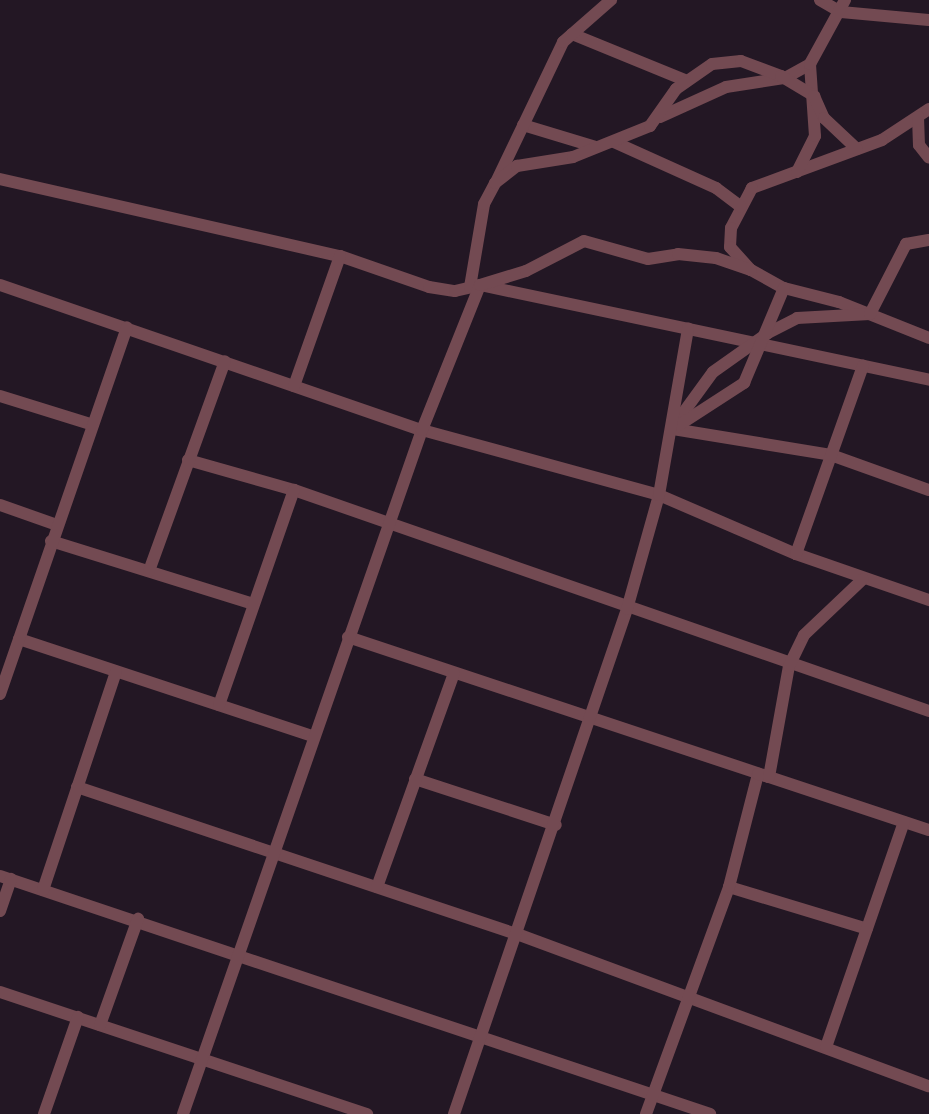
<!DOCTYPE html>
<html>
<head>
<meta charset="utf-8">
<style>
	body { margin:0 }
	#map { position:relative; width:929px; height:1114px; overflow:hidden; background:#231724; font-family:"Crimson Pro",serif }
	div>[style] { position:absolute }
	.street>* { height:12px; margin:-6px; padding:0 6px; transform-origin:6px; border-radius:6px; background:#734a52 }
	span { translate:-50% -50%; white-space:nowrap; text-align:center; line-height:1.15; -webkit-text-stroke:6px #231724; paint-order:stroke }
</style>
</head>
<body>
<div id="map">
	<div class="street">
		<div style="left:820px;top:0;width:24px;rotate:30deg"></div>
		<div style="left:841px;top:12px;width:88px;rotate:5.2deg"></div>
		<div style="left:572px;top:34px;width:124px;rotate:22.2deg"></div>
		<div style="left:929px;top:109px;width:56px;rotate:146.6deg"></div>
		<div style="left:882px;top:140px;width:139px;rotate:159.7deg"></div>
		<div style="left:752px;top:188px;width:45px;rotate:117.7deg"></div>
		<div style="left:731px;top:228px;width:19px;rotate:93deg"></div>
		<div style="left:730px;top:247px;width:31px;rotate:48deg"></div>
		<div style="left:751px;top:270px;width:38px;rotate:29deg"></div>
		<div style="left:784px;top:288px;width:57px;rotate:14.3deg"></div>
		<div style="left:839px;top:302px;width:97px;rotate:21.8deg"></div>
		<div style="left:660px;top:117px;width:72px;rotate:-24.4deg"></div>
		<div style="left:726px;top:87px;width:60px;rotate:-8.7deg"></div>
		<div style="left:785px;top:78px;width:29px;rotate:-29deg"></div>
		<div style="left:918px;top:117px;width:28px;rotate:88deg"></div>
		<div style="left:919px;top:145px;width:16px;rotate:52deg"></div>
		<div style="left:523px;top:125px;width:76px;rotate:16.8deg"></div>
		<div style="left:614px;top:142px;width:112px;rotate:24.3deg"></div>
		<div style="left:716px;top:188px;width:31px;rotate:37deg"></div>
		<div style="left:797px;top:172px;width:40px;rotate:-63.4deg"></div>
		<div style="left:815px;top:136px;width:72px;rotate:-94deg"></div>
		<div style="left:810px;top:64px;width:73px;rotate:-61.3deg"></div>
		<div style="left:0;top:179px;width:349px;rotate:12.8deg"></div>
		<div style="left:340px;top:256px;width:94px;rotate:19.2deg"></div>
		<div style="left:429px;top:287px;width:26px;rotate:9deg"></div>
		<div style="left:455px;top:291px;width:26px;rotate:-13deg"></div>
		<div style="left:480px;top:285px;width:459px;rotate:11.9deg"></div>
		<div style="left:497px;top:180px;width:153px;rotate:-64.4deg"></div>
		<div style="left:563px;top:42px;width:64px;rotate:-41.2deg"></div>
		<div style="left:0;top:285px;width:446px;rotate:19deg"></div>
		<div style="left:422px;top:430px;width:246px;rotate:15.3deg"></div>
		<div style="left:659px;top:495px;width:149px;rotate:23.3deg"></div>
		<div style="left:796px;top:554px;width:141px;rotate:19.1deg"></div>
		<div style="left:470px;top:287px;width:84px;rotate:-80.4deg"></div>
		<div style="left:484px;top:204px;width:24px;rotate:-62deg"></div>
		<div style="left:495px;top:183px;width:28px;rotate:-38deg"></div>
		<div style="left:517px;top:166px;width:57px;rotate:-9.1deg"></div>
		<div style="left:573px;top:157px;width:83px;rotate:-21.9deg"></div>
		<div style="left:650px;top:126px;width:45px;rotate:-54.9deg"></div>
		<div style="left:676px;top:89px;width:44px;rotate:-34.8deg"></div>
		<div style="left:712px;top:64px;width:29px;rotate:-6deg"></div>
		<div style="left:741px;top:61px;width:43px;rotate:20.6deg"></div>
		<div style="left:781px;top:76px;width:39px;rotate:31deg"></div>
		<div style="left:814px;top:96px;width:24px;rotate:66deg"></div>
		<div style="left:824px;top:118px;width:45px;rotate:43.2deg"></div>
		<div style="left:294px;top:386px;width:138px;rotate:-70.5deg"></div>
		<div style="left:0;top:396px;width:97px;rotate:17.3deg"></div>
		<div style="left:678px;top:420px;width:59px;rotate:-53.9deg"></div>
		<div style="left:713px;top:372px;width:67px;rotate:-35.3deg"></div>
		<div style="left:768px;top:333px;width:33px;rotate:-27deg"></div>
		<div style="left:797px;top:318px;width:73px;rotate:-3.1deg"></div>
		<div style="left:870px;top:314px;width:79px;rotate:-62.8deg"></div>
		<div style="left:906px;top:244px;width:23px;rotate:-10deg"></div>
		<div style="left:673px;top:429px;width:160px;rotate:9.3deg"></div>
		<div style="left:831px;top:455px;width:104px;rotate:19.7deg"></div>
		<div style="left:673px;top:429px;width:85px;rotate:-32.9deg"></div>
		<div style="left:744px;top:383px;width:103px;rotate:-67.2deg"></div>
		<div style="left:188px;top:460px;width:110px;rotate:15.8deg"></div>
		<div style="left:294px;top:490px;width:672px;rotate:19.19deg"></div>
		<div style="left:0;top:505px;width:60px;rotate:19.3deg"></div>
		<div style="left:51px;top:541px;width:212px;rotate:17.3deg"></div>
		<div style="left:796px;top:554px;width:200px;rotate:-70.4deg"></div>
		<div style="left:149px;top:571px;width:223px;rotate:-70.1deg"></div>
		<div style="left:348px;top:637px;width:612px;rotate:18.38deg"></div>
		<div style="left:19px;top:639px;width:310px;rotate:18.3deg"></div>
		<div style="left:0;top:694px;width:388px;rotate:-70.9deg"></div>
		<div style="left:219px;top:705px;width:228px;rotate:-70.8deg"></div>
		<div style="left:415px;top:779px;width:148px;rotate:18.1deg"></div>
		<div style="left:77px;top:787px;width:464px;rotate:18.5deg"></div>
		<div style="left:517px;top:934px;width:439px;rotate:20.3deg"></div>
		<div style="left:0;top:876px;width:749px;rotate:18.53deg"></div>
		<div style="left:377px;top:887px;width:227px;rotate:-70.2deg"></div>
		<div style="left:729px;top:887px;width:144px;rotate:16.9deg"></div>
		<div style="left:43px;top:890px;width:230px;rotate:-71.5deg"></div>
		<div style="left:0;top:911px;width:34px;rotate:-71deg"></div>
		<div style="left:0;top:992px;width:387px;rotate:18.4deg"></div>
		<div style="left:100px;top:1025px;width:113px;rotate:-70.3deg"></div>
		<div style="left:826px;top:1047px;width:238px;rotate:-70.9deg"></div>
		<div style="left:44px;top:1114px;width:103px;rotate:-70.7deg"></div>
		<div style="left:183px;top:1114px;width:725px;rotate:-70.74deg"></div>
		<div style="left:422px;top:430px;width:156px;rotate:-68.2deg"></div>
		<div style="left:480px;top:285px;width:48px;rotate:-16.9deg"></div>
		<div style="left:526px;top:271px;width:65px;rotate:-27.3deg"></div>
		<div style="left:584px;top:241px;width:66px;rotate:15.7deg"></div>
		<div style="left:648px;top:259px;width:30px;rotate:-9deg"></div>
		<div style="left:678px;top:254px;width:38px;rotate:6deg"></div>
		<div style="left:716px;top:258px;width:37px;rotate:19deg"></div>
		<div style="left:454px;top:1114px;width:534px;rotate:-71.09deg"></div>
		<div style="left:627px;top:609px;width:118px;rotate:-74.3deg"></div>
		<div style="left:659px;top:495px;width:169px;rotate:-80.1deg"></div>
		<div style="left:646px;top:1114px;width:242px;rotate:-69.9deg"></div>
		<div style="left:729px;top:887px;width:117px;rotate:-75.6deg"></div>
		<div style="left:758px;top:774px;width:11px;rotate:15deg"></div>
		<div style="left:769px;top:777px;width:113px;rotate:-79.8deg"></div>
		<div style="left:789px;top:666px;width:34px;rotate:-64deg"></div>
		<div style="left:804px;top:635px;width:81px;rotate:-43.5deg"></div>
	</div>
</div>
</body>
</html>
